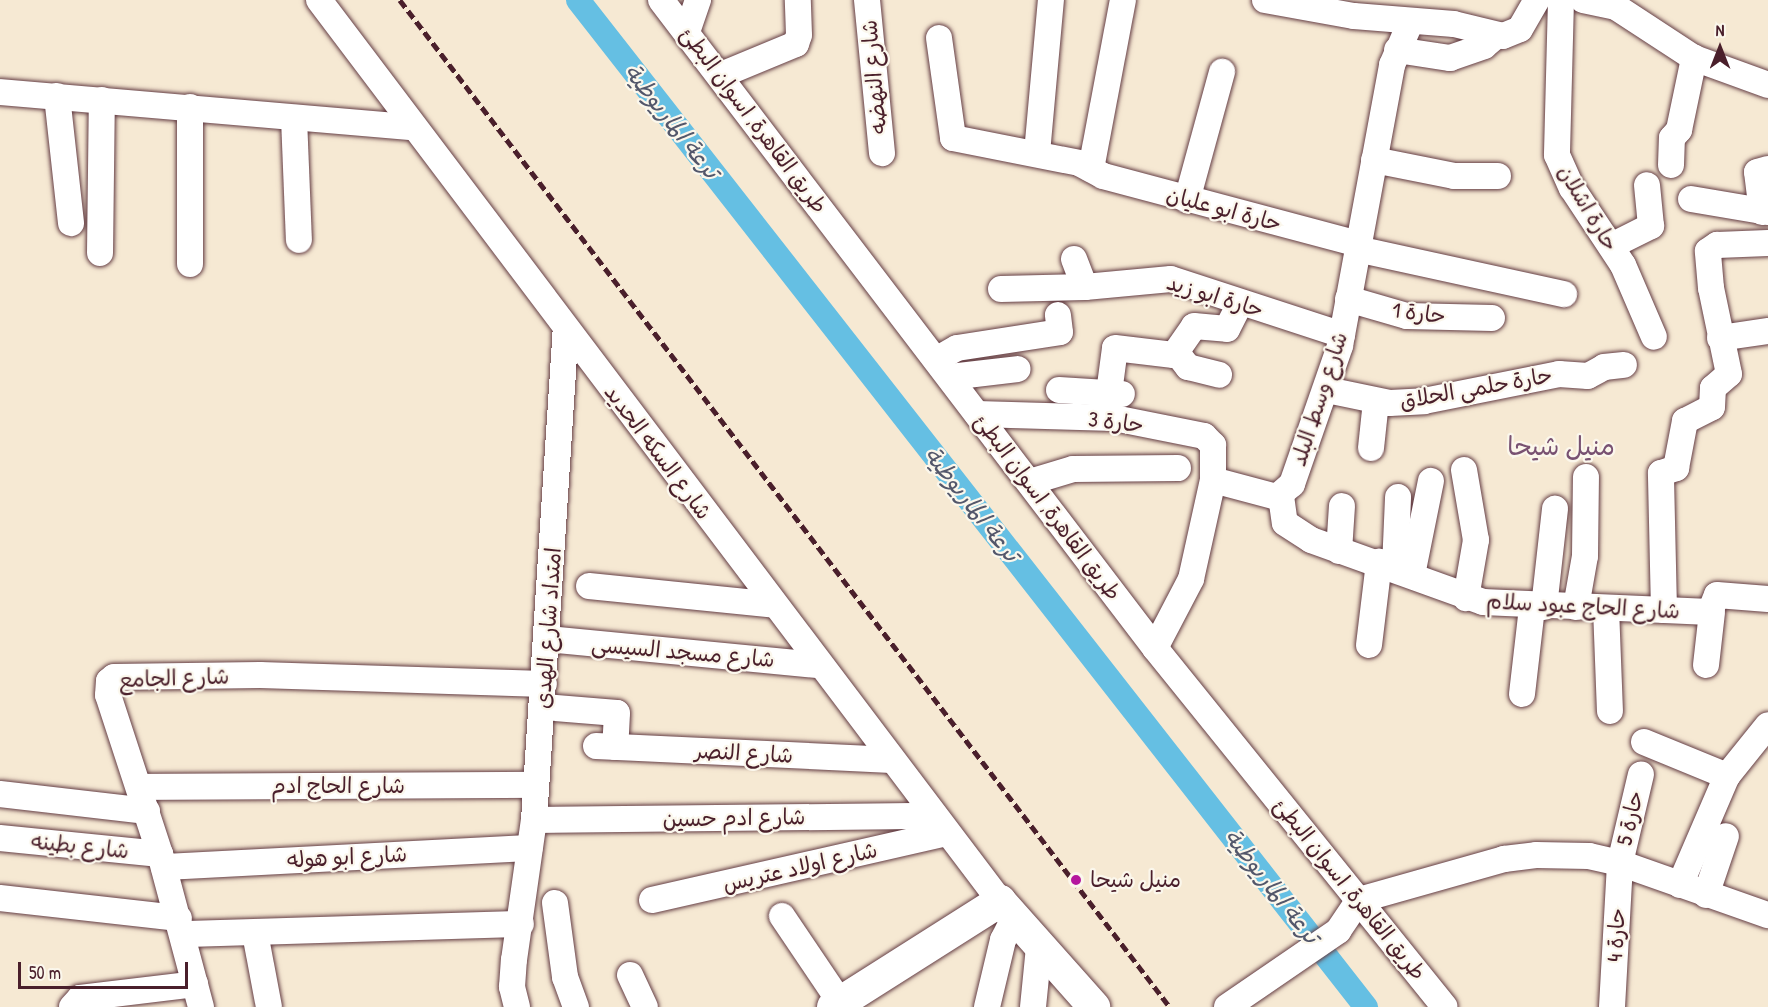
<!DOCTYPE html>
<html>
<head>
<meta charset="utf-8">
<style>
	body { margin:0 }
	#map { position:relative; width:1768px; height:1007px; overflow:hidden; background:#f6e9d3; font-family:"Patrick Hand","Playpen Sans Arabic",sans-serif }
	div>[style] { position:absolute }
	.canal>* { height:24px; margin:-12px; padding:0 12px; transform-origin:12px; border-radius:12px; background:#65bfe3 }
	.roads { filter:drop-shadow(0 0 2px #643d44) drop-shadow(0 0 2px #643d44) }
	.minor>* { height:26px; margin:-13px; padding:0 13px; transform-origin:13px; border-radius:13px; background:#fff }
	.tertiary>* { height:32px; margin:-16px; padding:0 16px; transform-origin:16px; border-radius:16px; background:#fff }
	.rail>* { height:4.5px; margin-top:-2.25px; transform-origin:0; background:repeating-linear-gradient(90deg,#4a1f2b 0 9px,transparent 0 13.5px) }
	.dots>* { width:16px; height:16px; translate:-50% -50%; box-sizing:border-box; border:3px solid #fbf7ec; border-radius:50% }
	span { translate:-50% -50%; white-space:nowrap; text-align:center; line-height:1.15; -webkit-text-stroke:4.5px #fbf7ec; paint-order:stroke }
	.street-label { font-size:22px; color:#4a1f2b }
	.poi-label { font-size:22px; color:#4a1f2b }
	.left { translate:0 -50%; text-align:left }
	.water-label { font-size:24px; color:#53576b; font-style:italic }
	.quarter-label { font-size:26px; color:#785171 }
	.north { position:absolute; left:1690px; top:18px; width:60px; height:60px; -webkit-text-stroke:4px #fbf7ec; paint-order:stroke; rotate:0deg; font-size:16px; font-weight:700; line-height:24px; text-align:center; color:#4a1f2b }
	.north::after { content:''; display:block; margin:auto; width:21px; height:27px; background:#4a1f2b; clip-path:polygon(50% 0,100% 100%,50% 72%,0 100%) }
	.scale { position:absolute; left:18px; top:962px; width:170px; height:27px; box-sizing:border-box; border:3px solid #4a1f2b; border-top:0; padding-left:8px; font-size:18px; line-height:21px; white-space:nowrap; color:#4a1f2b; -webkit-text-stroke:4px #fbf7ec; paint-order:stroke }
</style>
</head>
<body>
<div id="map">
	<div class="canal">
		<div style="left:578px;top:0;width:1279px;rotate:51.96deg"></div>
	</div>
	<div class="roads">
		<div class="minor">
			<div style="left:319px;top:0;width:1129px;rotate:52.92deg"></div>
			<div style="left:661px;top:0;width:815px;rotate:52.68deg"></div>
			<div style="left:1155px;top:648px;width:461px;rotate:51.1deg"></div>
			<div style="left:867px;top:0;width:154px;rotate:84.4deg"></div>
			<div style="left:1265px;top:0;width:90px;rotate:10.2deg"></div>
			<div style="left:1354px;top:16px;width:100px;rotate:4.6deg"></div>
			<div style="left:1454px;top:24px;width:50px;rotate:13.8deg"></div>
			<div style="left:1503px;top:36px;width:18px;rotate:-22deg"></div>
			<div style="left:1520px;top:29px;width:34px;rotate:-60deg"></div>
			<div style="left:1561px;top:0;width:155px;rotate:91.5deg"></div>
			<div style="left:1557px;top:155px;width:36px;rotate:66deg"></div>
			<div style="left:1572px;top:188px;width:92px;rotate:56.5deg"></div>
			<div style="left:1623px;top:265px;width:78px;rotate:66.7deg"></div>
			<div style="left:1583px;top:0;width:34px;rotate:12deg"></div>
			<div style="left:1616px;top:7px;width:93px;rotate:33.2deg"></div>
			<div style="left:1694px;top:58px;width:79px;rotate:20deg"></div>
			<div style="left:687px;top:32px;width:34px;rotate:-71deg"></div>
			<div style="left:939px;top:38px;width:101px;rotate:82deg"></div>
			<div style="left:953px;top:138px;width:128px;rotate:11.2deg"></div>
			<div style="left:1079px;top:163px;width:27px;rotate:28deg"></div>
			<div style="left:1103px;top:176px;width:264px;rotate:14.9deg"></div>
			<div style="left:1397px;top:50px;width:54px;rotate:8.6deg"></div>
			<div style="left:1450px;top:58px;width:36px;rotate:-19deg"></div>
			<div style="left:1484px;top:46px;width:17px;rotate:-40deg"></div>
			<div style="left:721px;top:75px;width:81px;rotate:-22.5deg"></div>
			<div style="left:796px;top:44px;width:9px;rotate:-72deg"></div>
			<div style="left:799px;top:35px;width:35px;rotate:-92deg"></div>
			<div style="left:0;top:92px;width:413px;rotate:4.9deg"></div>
			<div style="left:57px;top:96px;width:128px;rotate:83.7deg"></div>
			<div style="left:294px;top:118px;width:122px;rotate:87.7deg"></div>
			<div style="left:1037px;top:153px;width:154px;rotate:-84.8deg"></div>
			<div style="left:1374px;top:160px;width:82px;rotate:11.3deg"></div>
			<div style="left:1454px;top:176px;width:44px"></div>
			<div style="left:1671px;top:165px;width:27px;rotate:-88deg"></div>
			<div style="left:1672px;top:138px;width:11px;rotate:-49deg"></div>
			<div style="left:1679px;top:130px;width:74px;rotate:-78.2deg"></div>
			<div style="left:1091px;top:169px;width:172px;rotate:-79.3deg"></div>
			<div style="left:1691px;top:199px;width:78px;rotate:9.6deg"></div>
			<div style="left:1187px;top:200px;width:133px;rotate:-74.7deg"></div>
			<div style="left:1762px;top:212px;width:40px;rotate:-97.1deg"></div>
			<div style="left:1757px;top:172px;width:11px;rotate:-15deg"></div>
			<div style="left:1611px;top:246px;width:45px;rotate:-26.6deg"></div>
			<div style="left:1651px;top:226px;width:41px;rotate:-95.6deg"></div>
			<div style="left:1357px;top:249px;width:212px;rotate:12.3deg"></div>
			<div style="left:100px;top:253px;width:153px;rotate:-89.3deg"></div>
			<div style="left:1074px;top:259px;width:30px;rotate:69deg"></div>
			<div style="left:190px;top:264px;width:157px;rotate:-90deg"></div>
			<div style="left:1001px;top:289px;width:84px;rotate:-1.4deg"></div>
			<div style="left:1085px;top:287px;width:86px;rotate:-5.3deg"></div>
			<div style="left:1171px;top:279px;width:180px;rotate:18.1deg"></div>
			<div style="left:1348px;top:299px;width:61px;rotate:16.1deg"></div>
			<div style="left:1407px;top:316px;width:85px;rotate:1.3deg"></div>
			<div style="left:1720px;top:338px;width:49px;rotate:-8.3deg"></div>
			<div style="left:1177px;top:353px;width:18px;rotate:52deg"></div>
			<div style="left:1188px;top:367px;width:32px;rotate:14deg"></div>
			<div style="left:936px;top:360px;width:24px;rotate:-30deg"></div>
			<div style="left:957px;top:348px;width:104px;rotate:-8.8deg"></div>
			<div style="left:1060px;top:332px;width:17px;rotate:-97deg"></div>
			<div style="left:950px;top:377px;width:68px;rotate:-6.7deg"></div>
			<div style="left:1059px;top:390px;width:63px;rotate:3.6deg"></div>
			<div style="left:1327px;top:390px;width:64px;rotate:11.7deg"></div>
			<div style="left:1390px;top:403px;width:34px;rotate:-3deg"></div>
			<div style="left:1424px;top:401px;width:138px;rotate:-11.3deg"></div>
			<div style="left:1559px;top:374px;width:29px;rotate:4deg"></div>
			<div style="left:1588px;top:376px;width:18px;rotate:-29deg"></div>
			<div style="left:1604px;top:367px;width:20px;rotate:-6deg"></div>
			<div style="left:1109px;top:393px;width:45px;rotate:-82.4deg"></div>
			<div style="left:1115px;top:348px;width:59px;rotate:6.8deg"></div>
			<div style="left:1174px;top:355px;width:35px;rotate:-55deg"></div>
			<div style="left:1194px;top:326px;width:33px;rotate:5deg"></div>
			<div style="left:1227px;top:329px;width:29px;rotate:-63deg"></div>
			<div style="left:977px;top:414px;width:137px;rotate:1.7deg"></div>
			<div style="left:1114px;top:418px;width:92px;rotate:11.3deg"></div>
			<div style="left:1204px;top:436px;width:13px;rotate:45deg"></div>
			<div style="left:1213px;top:445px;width:35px;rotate:90deg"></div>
			<div style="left:1371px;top:448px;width:47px;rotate:-83.9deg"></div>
			<div style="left:1464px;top:470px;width:71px;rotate:80.3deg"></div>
			<div style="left:1476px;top:540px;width:59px;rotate:99.8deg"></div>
			<div style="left:1030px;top:482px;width:45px;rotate:-16.8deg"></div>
			<div style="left:1073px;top:469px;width:105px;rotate:-0.5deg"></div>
			<div style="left:1281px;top:496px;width:27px;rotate:82deg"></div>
			<div style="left:1285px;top:523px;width:31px;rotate:33deg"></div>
			<div style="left:1311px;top:540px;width:183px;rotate:19.8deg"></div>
			<div style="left:1483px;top:602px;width:227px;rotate:2.5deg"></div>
			<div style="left:1710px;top:612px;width:18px;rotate:-68deg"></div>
			<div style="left:1717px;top:595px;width:51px;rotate:4.5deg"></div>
			<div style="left:1339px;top:551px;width:45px;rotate:-86.2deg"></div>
			<div style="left:1395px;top:567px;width:70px;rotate:-87.5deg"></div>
			<div style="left:1412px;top:575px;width:96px;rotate:-78.6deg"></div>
			<div style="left:589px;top:586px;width:187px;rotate:5.8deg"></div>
			<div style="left:1544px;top:607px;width:99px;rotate:-83.6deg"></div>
			<div style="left:1576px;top:607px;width:52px;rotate:-80deg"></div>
			<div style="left:1585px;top:556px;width:79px;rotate:-89.3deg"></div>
			<div style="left:1606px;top:608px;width:103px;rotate:87.8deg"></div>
			<div style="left:1664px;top:610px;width:137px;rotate:-91.3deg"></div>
			<div style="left:1661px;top:473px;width:16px;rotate:-18deg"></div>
			<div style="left:1676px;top:468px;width:48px;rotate:-79.2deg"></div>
			<div style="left:1685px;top:421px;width:30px;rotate:-27deg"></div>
			<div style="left:1712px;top:407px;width:19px;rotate:-87deg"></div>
			<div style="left:1713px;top:388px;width:21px;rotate:-41deg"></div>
			<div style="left:1729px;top:374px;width:88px;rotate:-101.8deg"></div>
			<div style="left:1711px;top:288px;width:37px;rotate:-95deg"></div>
			<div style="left:1708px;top:251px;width:11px;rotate:-34deg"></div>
			<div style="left:1717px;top:245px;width:51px;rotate:-2.2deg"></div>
			<div style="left:547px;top:639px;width:272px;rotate:5.5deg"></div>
			<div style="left:1369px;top:645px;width:84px;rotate:-83.1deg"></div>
			<div style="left:1155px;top:648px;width:78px;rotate:-62.4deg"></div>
			<div style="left:1191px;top:579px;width:101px;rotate:-77.5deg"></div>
			<div style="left:1213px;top:480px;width:66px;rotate:14.9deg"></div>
			<div style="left:1277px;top:497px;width:20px;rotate:-41deg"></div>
			<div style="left:1292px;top:484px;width:146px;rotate:-70.8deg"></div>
			<div style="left:1340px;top:346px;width:286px;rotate:-79.5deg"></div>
			<div style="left:1392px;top:65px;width:48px;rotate:-66.6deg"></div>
			<div style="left:1706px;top:665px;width:53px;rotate:-83.5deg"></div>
			<div style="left:1522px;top:694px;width:88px;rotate:-83.4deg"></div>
			<div style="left:543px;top:707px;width:74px;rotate:4.6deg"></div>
			<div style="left:617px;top:713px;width:34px;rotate:93deg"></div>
			<div style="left:1644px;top:742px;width:90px;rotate:22.3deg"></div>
			<div style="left:596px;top:746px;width:296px;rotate:2.7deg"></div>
			<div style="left:139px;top:787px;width:397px;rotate:-0.3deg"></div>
			<div style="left:0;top:794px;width:148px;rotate:6.6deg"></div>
			<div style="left:534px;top:820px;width:401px;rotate:-0.6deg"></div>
			<div style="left:0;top:838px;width:161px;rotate:5.7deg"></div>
			<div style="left:164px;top:867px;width:366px;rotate:-3deg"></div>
			<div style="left:1680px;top:885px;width:119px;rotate:-66.7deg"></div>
			<div style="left:1727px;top:776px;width:65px;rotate:-51.2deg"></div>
			<div style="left:1706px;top:895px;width:62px;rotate:-71.3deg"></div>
			<div style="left:0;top:898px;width:180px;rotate:6.4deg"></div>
			<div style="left:652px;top:900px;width:303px;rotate:-12.8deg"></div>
			<div style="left:555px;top:903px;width:75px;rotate:82.3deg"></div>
			<div style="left:565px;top:977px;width:32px;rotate:70deg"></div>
			<div style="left:782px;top:916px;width:104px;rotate:56deg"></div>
			<div style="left:255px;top:933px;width:75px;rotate:79.3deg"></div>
			<div style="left:184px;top:934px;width:337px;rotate:-1.7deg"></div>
			<div style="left:630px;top:975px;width:35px;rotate:65deg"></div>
			<div style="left:72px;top:1007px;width:12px;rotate:-48deg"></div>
			<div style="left:80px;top:998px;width:116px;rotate:-6.9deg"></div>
			<div style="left:201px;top:1007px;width:158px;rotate:-105deg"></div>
			<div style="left:160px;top:854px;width:167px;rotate:-108.1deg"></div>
			<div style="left:108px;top:695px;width:14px;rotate:-86deg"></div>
			<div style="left:109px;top:681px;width:6px;rotate:-39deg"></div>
			<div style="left:114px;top:677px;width:146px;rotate:-0.8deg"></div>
			<div style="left:260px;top:675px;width:284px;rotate:1.8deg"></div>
			<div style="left:517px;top:1007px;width:21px;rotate:-104deg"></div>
			<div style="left:512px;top:987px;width:27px;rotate:-86deg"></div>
			<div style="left:514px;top:960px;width:141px;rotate:-81.9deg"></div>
			<div style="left:534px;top:820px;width:490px;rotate:-86.3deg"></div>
			<div style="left:987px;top:1007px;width:69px;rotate:-76.6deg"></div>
			<div style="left:1003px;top:940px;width:25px;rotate:-63deg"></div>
			<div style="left:1033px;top:1007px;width:60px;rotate:-84.3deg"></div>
			<div style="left:1227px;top:1007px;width:135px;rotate:-34.4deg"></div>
			<div style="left:1338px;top:931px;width:37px;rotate:-56deg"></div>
			<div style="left:1359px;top:900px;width:151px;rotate:-15.8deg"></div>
			<div style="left:1504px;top:859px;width:32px;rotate:-7deg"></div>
			<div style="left:1536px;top:855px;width:53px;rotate:1.1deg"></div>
			<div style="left:1589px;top:856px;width:32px;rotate:13deg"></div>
			<div style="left:1620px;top:863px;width:157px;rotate:19.4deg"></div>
			<div style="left:1612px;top:1007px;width:144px;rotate:-86.8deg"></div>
			<div style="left:1620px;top:863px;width:91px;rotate:-76.7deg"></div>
		</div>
		<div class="tertiary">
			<div style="left:833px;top:1007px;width:198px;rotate:-32.4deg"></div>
			<div style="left:1000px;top:901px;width:142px;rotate:48.4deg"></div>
		</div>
	</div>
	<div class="rail">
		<div style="left:400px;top:0;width:1268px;rotate:52.6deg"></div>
	</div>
	<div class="dots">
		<div style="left:1076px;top:880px;background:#b5179e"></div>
	</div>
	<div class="street-label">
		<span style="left:874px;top:77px;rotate:-95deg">شارع النهضه</span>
		<span style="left:754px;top:120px;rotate:53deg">طريق القاهرة, اسوان البطئ</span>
		<span style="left:1588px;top:208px;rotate:59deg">حارة اشلان</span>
		<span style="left:1224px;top:209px;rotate:15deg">حارة ابو عليان</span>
		<span style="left:1215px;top:296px;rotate:17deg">حارة ابو زيد</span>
		<span style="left:1419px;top:313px;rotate:7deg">حارة 1</span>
		<span style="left:1476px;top:388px;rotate:-10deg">حارة حلمى الحلاق</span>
		<span style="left:1319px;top:399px;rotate:-72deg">شارع وسط البلد</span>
		<span style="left:1116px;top:422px;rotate:7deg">حارة 3</span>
		<span style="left:658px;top:452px;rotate:53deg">شارع السكه الحديد</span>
		<span style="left:1048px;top:507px;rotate:53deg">طريق القاهرة, اسوان البطئ</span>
		<span style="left:1583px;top:606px;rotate:3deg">شارع الحاج عبود سلام</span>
		<span style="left:548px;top:628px;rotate:-86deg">امتداد شارع الهدى</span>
		<span style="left:683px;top:652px;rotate:5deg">شارع مسجد السيسى</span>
		<span style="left:174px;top:678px;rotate:-2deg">شارع الجامع</span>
		<span style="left:744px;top:753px;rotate:3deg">شارع النصر</span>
		<span style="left:338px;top:786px">شارع الحاج ادم</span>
		<span style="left:734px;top:818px;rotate:-1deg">شارع ادم حسين</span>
		<span style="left:1630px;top:818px;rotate:-77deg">حارة 5</span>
		<span style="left:80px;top:846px;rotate:6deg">شارع بطينه</span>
		<span style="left:347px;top:857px;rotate:-3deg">شارع ابو هوله</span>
		<span style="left:800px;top:867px;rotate:-13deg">شارع اولاد عتريس</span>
		<span style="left:1350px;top:889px;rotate:51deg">طريق القاهرة, اسوان البطئ</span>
		<span style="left:1616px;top:935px;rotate:-87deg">حارة 4</span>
	</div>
	<div class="poi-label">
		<span class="left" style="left:1090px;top:880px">منيل شيحا</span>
	</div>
	<div class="water-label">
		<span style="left:672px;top:121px;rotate:52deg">ترعة الماريوطية</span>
		<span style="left:972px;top:504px;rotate:52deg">ترعة الماريوطية</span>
		<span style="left:1272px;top:886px;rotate:52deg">ترعة الماريوطية</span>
	</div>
	<div class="quarter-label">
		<span style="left:1561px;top:446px">منيل شيحا</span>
	</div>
	<div class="north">N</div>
	<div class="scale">50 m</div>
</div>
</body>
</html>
